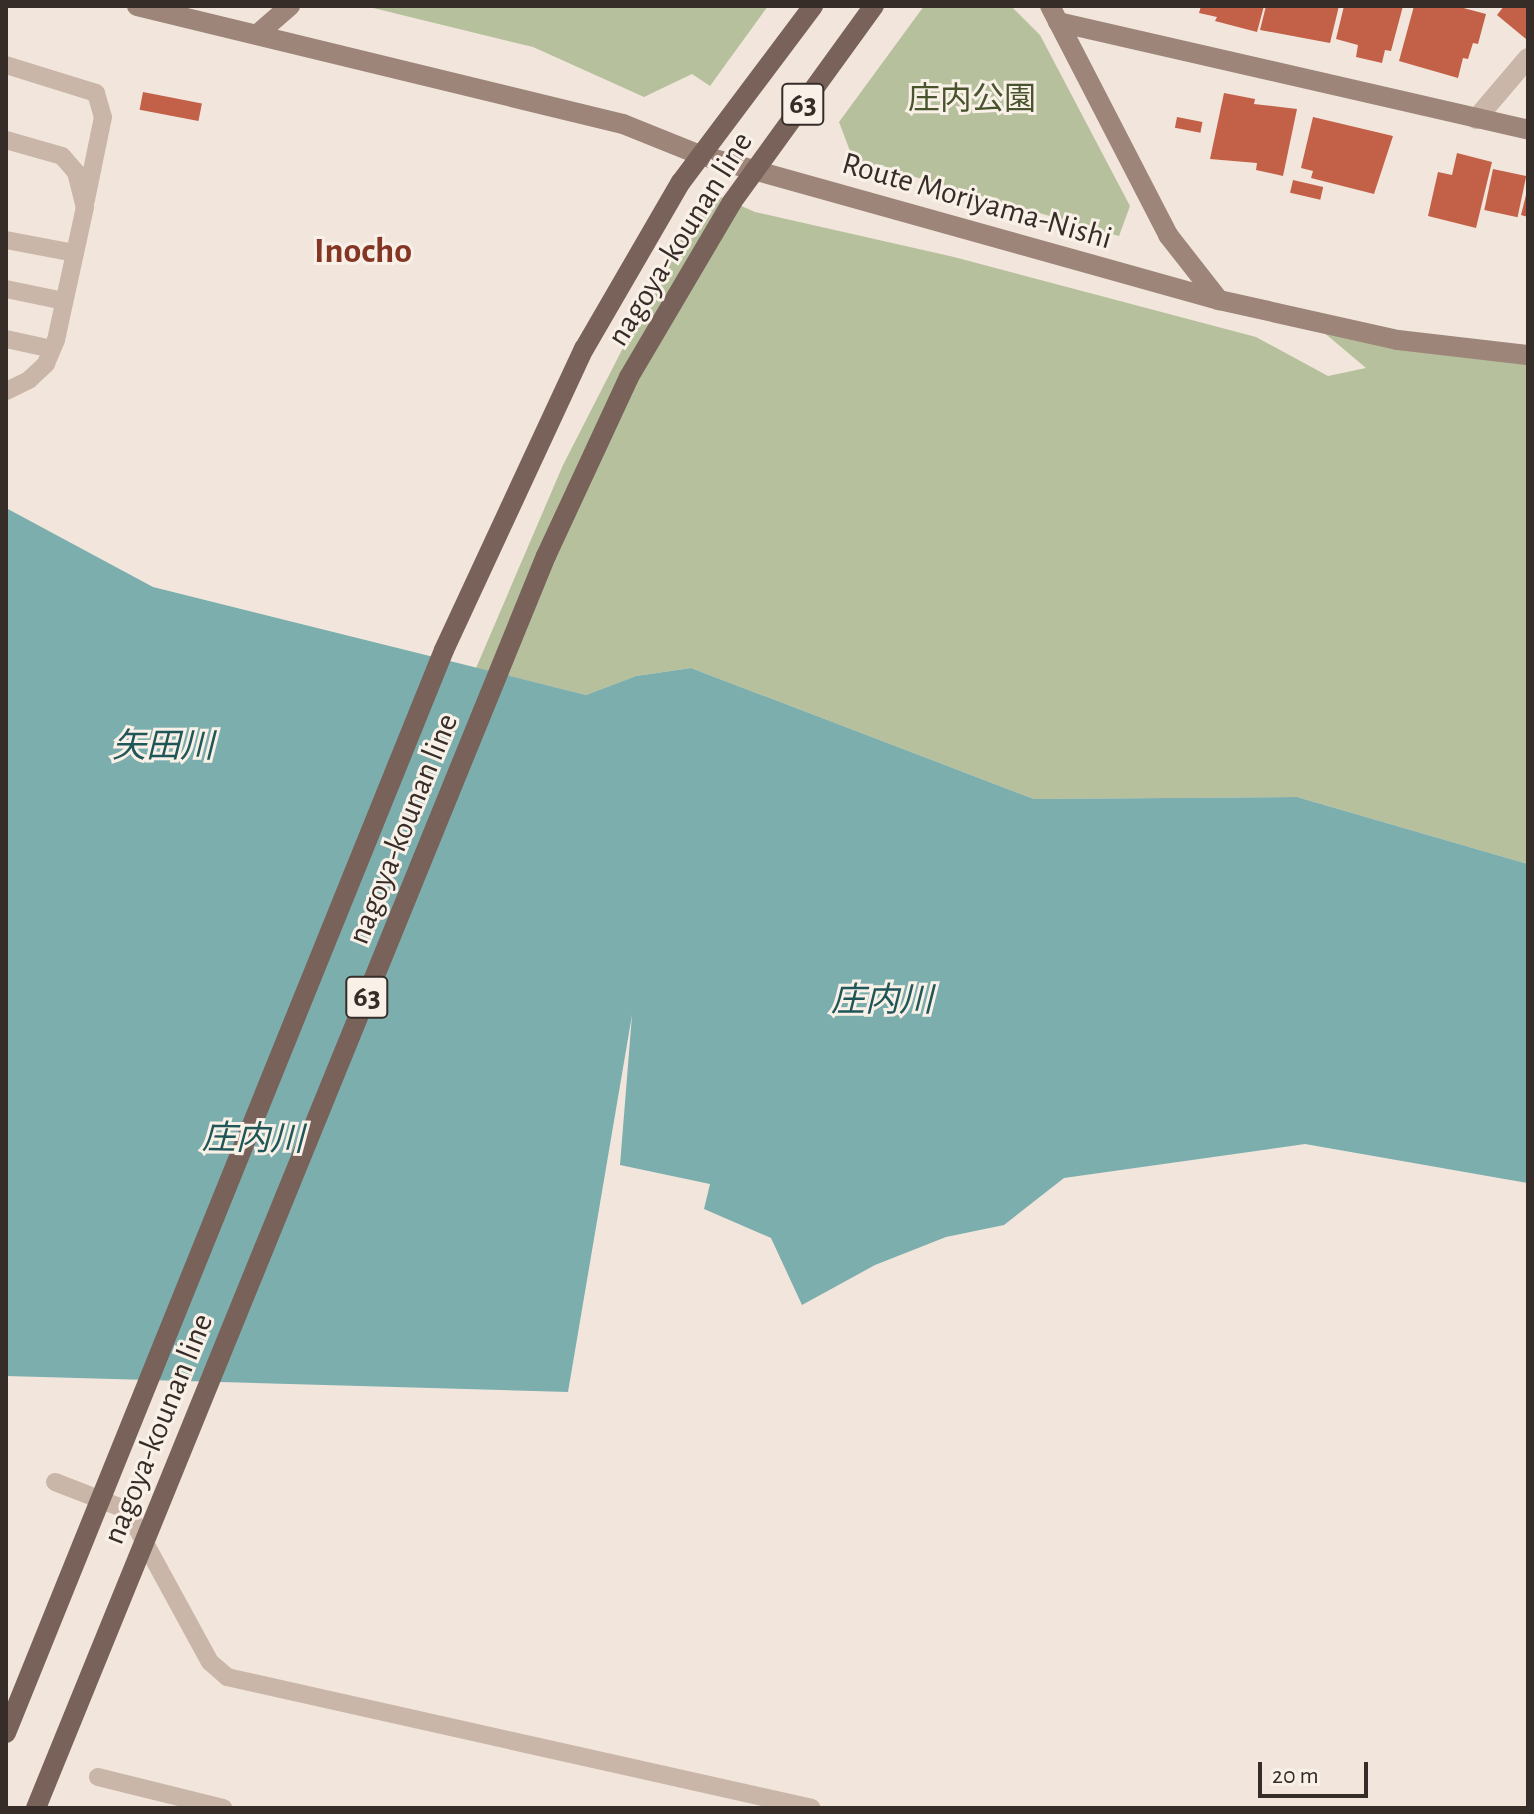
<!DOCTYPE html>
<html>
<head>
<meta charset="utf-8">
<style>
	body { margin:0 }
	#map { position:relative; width:1534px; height:1814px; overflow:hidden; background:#f2e6dc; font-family:"Alegreya Sans","Noto Sans JP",sans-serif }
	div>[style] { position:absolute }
	.green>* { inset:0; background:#b6c09c }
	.water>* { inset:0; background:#7caeae }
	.building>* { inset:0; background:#c36048; transform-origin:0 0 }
	.lane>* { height:18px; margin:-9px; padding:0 9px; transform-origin:9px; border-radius:9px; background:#c9b6a8 }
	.street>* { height:20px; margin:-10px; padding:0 10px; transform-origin:10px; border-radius:10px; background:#c9b6a8 }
	.secondary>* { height:20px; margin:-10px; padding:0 10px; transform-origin:10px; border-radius:10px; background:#9d857a }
	.primary>* { height:20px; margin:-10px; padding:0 10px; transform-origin:10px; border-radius:10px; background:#78625a }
	.primary-bridge>* { height:20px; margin:-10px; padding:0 10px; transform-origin:10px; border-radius:10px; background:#78625a }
	span { translate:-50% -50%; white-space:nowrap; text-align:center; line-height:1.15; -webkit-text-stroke:6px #f9f1e8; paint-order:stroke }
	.shield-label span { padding:2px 6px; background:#f9f1e8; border:2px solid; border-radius:6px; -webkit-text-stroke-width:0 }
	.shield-label { font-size:30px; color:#362c28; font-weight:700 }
	.park-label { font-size:32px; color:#48542c }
	.street-label { font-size:32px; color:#362c28 }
	.water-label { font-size:34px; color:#1f5657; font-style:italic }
	.quarter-label { font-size:36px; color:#843523; font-weight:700 }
	.frame { position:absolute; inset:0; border:8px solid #362c28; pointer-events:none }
	.scale { position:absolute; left:1258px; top:1762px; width:110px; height:36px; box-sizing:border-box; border:4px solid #362c28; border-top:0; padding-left:10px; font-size:24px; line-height:28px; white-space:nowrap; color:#362c28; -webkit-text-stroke:6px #f9f1e8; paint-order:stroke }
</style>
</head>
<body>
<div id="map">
	<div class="green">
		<div style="clip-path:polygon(365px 6px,768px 6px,710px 86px,692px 74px,644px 97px,533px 47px)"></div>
		<div style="clip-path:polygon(924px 6px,1011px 6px,1040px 35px,1130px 206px,1119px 236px,853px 159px,839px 122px)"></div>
		<div style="clip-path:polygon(712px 193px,755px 212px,954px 257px,1256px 337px,1328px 376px,1366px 368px,1309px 320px,1528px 355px,1528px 864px,1297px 797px,1034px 799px,691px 668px,636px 676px,586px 695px,476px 668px,563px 465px,670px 256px)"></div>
	</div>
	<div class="water">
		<div style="clip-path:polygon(6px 508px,153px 587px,586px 695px,636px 676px,691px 668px,1034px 799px,1297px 797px,1528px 864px,1528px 1183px,1305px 1144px,1064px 1178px,1004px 1225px,946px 1237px,875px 1265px,802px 1305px,771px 1238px,704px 1209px,710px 1184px,620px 1165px,632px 1015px,568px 1392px,6px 1376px)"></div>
	</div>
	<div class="building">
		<div style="clip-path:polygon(1201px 6px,1264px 6px,1257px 32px,1215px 21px,1217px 17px,1199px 13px)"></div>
		<div style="clip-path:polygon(1266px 6px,1339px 6px,1330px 43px,1260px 30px)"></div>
		<div style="clip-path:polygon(1344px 6px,1403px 6px,1391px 51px,1385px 50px,1382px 63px,1356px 57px,1358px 45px,1336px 39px)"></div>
		<div style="clip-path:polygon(1414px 6px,1456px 6px,1486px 14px,1478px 44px,1473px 43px,1468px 59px,1463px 58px,1458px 78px,1399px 61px)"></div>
		<div style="clip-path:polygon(1504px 6px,1528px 6px,1526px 39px,1497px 15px)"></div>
		<div style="left:143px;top:92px;width:60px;height:18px;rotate:11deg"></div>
		<div style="clip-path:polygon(1224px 93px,1255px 99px,1254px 104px,1297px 109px,1283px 176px,1256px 170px,1257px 163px,1210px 159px)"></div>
		<div style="left:1177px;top:117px;width:26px;height:11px;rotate:11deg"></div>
		<div style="clip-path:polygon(1313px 117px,1393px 136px,1374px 194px,1311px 178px,1313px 171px,1301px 168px)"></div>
		<div style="clip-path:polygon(1457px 153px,1492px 162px,1476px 228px,1428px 216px,1438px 172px,1452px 175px)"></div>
		<div style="left:1493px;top:169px;width:34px;height:42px;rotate:12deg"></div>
		<div style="left:1293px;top:180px;width:31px;height:13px;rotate:13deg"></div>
		<div style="clip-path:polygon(1527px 191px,1528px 191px,1528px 217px,1521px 215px)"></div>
	</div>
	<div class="lane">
		<div style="left:6px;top:65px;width:94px;rotate:17.3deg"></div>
		<div style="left:96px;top:93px;width:25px;rotate:74deg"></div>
		<div style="left:103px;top:117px;width:85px;rotate:101.6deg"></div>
		<div style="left:6px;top:140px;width:58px;rotate:15.9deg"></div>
		<div style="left:62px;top:156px;width:21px;rotate:49deg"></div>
		<div style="left:76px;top:172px;width:36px;rotate:76deg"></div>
		<div style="left:85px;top:207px;width:136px;rotate:102.3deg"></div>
		<div style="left:56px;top:340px;width:26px;rotate:113deg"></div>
		<div style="left:46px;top:364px;width:23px;rotate:137deg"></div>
		<div style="left:29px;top:380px;width:25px;rotate:154deg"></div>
		<div style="left:6px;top:240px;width:70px;rotate:10.7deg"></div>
		<div style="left:6px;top:289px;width:59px;rotate:11.7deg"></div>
		<div style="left:6px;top:339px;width:47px;rotate:12.3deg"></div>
		<div style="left:55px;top:1482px;width:77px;rotate:21.3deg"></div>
		<div style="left:127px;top:1510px;width:173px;rotate:61.4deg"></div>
		<div style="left:210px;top:1662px;width:23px;rotate:41deg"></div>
		<div style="left:227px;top:1677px;width:599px;rotate:12.62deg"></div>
		<div style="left:98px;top:1777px;width:129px;rotate:13.9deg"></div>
	</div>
	<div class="street">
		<div style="left:1476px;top:119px;width:80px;rotate:-49.6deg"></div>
	</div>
	<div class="secondary">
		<div style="left:137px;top:6px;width:500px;rotate:13.65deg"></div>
		<div style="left:623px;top:124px;width:83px;rotate:21.9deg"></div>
		<div style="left:700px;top:155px;width:539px;rotate:15.61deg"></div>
		<div style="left:1219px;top:300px;width:183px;rotate:12.6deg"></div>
		<div style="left:1398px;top:340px;width:131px;rotate:6.6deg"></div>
		<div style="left:1050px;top:6px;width:258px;rotate:62.7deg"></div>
		<div style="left:1168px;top:235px;width:83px;rotate:51.9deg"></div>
		<div style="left:1058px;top:22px;width:482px;rotate:12.9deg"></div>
		<div style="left:260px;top:32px;width:40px;rotate:-41deg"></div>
	</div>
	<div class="primary">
		<div style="left:681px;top:182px;width:220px;rotate:-53.1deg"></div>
		<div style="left:732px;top:202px;width:242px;rotate:-54.1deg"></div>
	</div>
	<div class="primary-bridge">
		<div style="left:6px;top:1733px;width:1168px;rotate:-67.98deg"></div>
		<div style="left:444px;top:650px;width:332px;rotate:-65.1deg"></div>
		<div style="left:584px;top:349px;width:193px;rotate:-59.9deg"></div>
		<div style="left:36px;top:1808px;width:1352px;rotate:-67.84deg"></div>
		<div style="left:546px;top:556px;width:197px;rotate:-65.1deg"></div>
		<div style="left:629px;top:377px;width:203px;rotate:-59.5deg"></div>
	</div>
	<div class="shield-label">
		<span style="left:803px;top:104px">63</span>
		<span style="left:367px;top:997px">63</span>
	</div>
	<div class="park-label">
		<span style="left:972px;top:99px">庄内公園</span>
	</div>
	<div class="street-label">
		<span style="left:977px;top:201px;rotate:16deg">Route Moriyama-Nishi</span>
		<span style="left:680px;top:239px;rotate:-58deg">nagoya-kounan line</span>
		<span style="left:403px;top:829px;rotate:-68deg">nagoya-kounan line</span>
		<span style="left:158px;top:1429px;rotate:-68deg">nagoya-kounan line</span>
	</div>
	<div class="water-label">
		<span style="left:163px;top:748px">矢田川</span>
		<span style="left:882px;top:1002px">庄内川</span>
		<span style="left:253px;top:1140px;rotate:1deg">庄内川</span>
	</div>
	<div class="quarter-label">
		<span style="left:363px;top:252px">Inocho</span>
	</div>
	<div class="frame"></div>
	<div class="scale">20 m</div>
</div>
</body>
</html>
